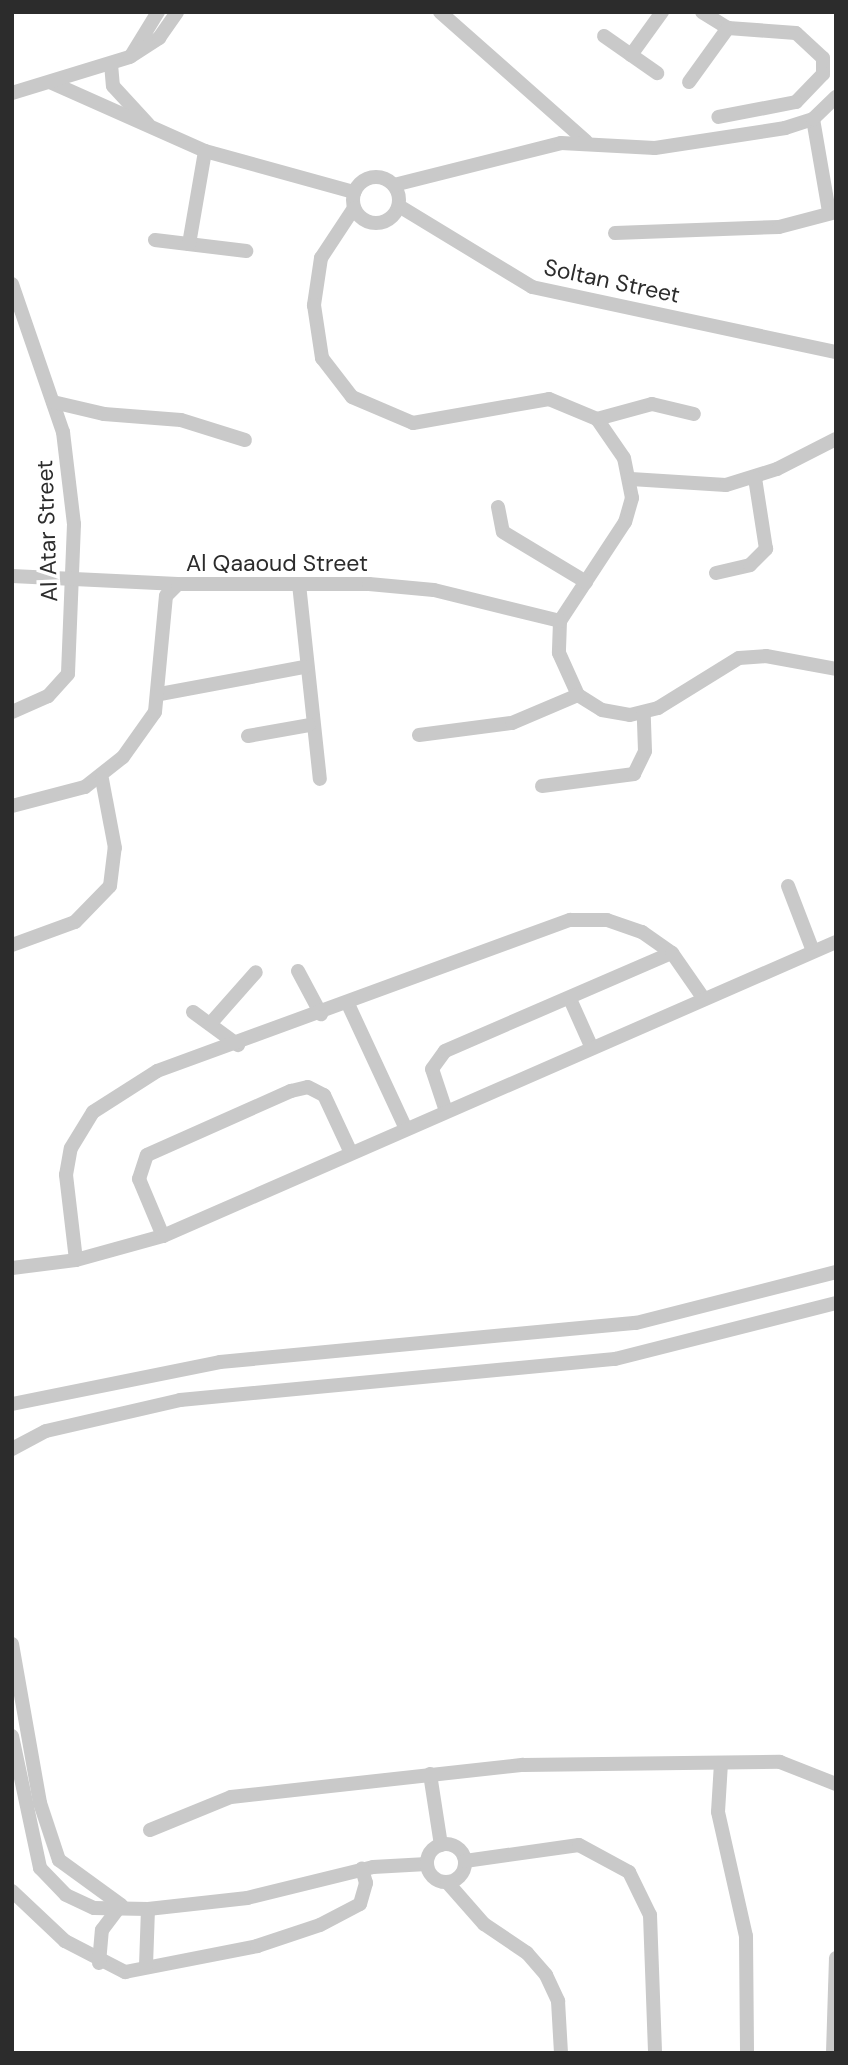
<!DOCTYPE html>
<html>
<head>
<meta charset="utf-8">
<style>
	body { margin:0 }
	#map { position:relative; width:848px; height:2065px; overflow:hidden; background:#fff; font-family:"DM Sans",sans-serif }
	div>[style] { position:absolute }
	.minor>* { height:14px; margin:-7px; padding:0 7px; transform-origin:7px; border-radius:7px; background:#c9c9c9 }
	.minor>.ring { margin:-7px; padding:0; box-sizing:content-box; background:none; border:14px solid #c9c9c9; border-radius:50% }
	span { translate:-50% -50%; white-space:nowrap; text-align:center; line-height:1.15; -webkit-text-stroke:7px #fff; paint-order:stroke }
	.street-label { font-size:23px; color:#2c2c2c }
	.frame { position:absolute; inset:0; border:14px solid #2c2c2c; pointer-events:none }
</style>
</head>
<body>
<div id="map">
	<div class="minor">
		<div style="left:440px;top:12px;width:195px;rotate:41.5deg"></div>
		<div style="left:702px;top:12px;width:31px;rotate:32deg"></div>
		<div style="left:728px;top:28px;width:68px;rotate:4.2deg"></div>
		<div style="left:796px;top:33px;width:37px;rotate:43deg"></div>
		<div style="left:823px;top:58px;width:16px;rotate:90deg"></div>
		<div style="left:823px;top:74px;width:39px;rotate:134deg"></div>
		<div style="left:796px;top:102px;width:79px;rotate:169.1deg"></div>
		<div style="left:604px;top:36px;width:65px;rotate:34.9deg"></div>
		<div style="left:631px;top:55px;width:53px;rotate:-54.2deg"></div>
		<div style="left:131px;top:56px;width:52px;rotate:-58.5deg"></div>
		<div style="left:111px;top:64px;width:22px;rotate:85deg"></div>
		<div style="left:113px;top:86px;width:52px;rotate:47.4deg"></div>
		<div style="left:50px;top:82px;width:170px;rotate:24deg"></div>
		<div style="left:205px;top:151px;width:155px;rotate:15.4deg"></div>
		<div style="left:689px;top:82px;width:67px;rotate:-54.2deg"></div>
		<div style="left:12px;top:93px;width:123px;rotate:-17deg"></div>
		<div style="left:130px;top:57px;width:35px;rotate:-33deg"></div>
		<div style="left:159px;top:38px;width:32px;rotate:-55deg"></div>
		<div style="left:813px;top:119px;width:94px;rotate:80.2deg"></div>
		<div class="ring" style="left:353px;top:177px;width:32px;height:32px"></div>
		<div style="left:394px;top:185px;width:172px;rotate:-14.1deg"></div>
		<div style="left:561px;top:143px;width:94px;rotate:3deg"></div>
		<div style="left:655px;top:148px;width:132px;rotate:-8.7deg"></div>
		<div style="left:785px;top:128px;width:29px;rotate:-18deg"></div>
		<div style="left:813px;top:119px;width:32px;rotate:-44deg"></div>
		<div style="left:399px;top:206px;width:156px;rotate:31.3deg"></div>
		<div style="left:532px;top:287px;width:311px;rotate:12.1deg"></div>
		<div style="left:354px;top:208px;width:60px;rotate:123.4deg"></div>
		<div style="left:321px;top:258px;width:48px;rotate:98.5deg"></div>
		<div style="left:314px;top:305px;width:54px;rotate:81.4deg"></div>
		<div style="left:322px;top:358px;width:49px;rotate:52.4deg"></div>
		<div style="left:352px;top:397px;width:66px;rotate:23.1deg"></div>
		<div style="left:413px;top:423px;width:138px;rotate:-10deg"></div>
		<div style="left:549px;top:399px;width:52px;rotate:22.6deg"></div>
		<div style="left:597px;top:419px;width:47px;rotate:55.3deg"></div>
		<div style="left:624px;top:458px;width:41px;rotate:78.7deg"></div>
		<div style="left:632px;top:498px;width:25px;rotate:106deg"></div>
		<div style="left:625px;top:522px;width:118px;rotate:123.3deg"></div>
		<div style="left:560px;top:621px;width:32px;rotate:92deg"></div>
		<div style="left:559px;top:653px;width:46px;rotate:65.7deg"></div>
		<div style="left:578px;top:695px;width:28px;rotate:32deg"></div>
		<div style="left:602px;top:710px;width:28px;rotate:10deg"></div>
		<div style="left:630px;top:715px;width:29px;rotate:-14deg"></div>
		<div style="left:658px;top:708px;width:95px;rotate:-31.7deg"></div>
		<div style="left:739px;top:658px;width:27px;rotate:-4deg"></div>
		<div style="left:766px;top:656px;width:71px;rotate:10.5deg"></div>
		<div style="left:615px;top:233px;width:164px;rotate:-2.1deg"></div>
		<div style="left:779px;top:227px;width:59px;rotate:-14.7deg"></div>
		<div style="left:155px;top:240px;width:92px;rotate:6.9deg"></div>
		<div style="left:189px;top:244px;width:94px;rotate:-80.2deg"></div>
		<div style="left:12px;top:284px;width:157px;rotate:71deg"></div>
		<div style="left:63px;top:432px;width:93px;rotate:83.2deg"></div>
		<div style="left:74px;top:524px;width:150px;rotate:92.3deg"></div>
		<div style="left:68px;top:674px;width:30px;rotate:132deg"></div>
		<div style="left:48px;top:696px;width:39px;rotate:156deg"></div>
		<div style="left:53px;top:402px;width:52px;rotate:13.2deg"></div>
		<div style="left:104px;top:414px;width:77px;rotate:4.5deg"></div>
		<div style="left:181px;top:420px;width:67px;rotate:17.4deg"></div>
		<div style="left:597px;top:419px;width:57px;rotate:-15.3deg"></div>
		<div style="left:652px;top:404px;width:43px;rotate:13.4deg"></div>
		<div style="left:631px;top:479px;width:95px;rotate:3.6deg"></div>
		<div style="left:726px;top:485px;width:53px;rotate:-17.4deg"></div>
		<div style="left:777px;top:469px;width:66px;rotate:-27deg"></div>
		<div style="left:498px;top:507px;width:25px;rotate:79deg"></div>
		<div style="left:503px;top:532px;width:97px;rotate:31.1deg"></div>
		<div style="left:716px;top:573px;width:35px;rotate:-13deg"></div>
		<div style="left:750px;top:565px;width:23px;rotate:-45deg"></div>
		<div style="left:766px;top:549px;width:72px;rotate:-98.8deg"></div>
		<div style="left:12px;top:576px;width:166px;rotate:2.8deg"></div>
		<div style="left:299px;top:584px;width:196px;rotate:83.9deg"></div>
		<div style="left:160px;top:694px;width:147px;rotate:-10.6deg"></div>
		<div style="left:419px;top:735px;width:94px;rotate:-7.4deg"></div>
		<div style="left:512px;top:723px;width:72px;rotate:-23deg"></div>
		<div style="left:248px;top:736px;width:62px;rotate:-10.2deg"></div>
		<div style="left:542px;top:786px;width:93px;rotate:-7.4deg"></div>
		<div style="left:634px;top:774px;width:25px;rotate:-64deg"></div>
		<div style="left:645px;top:751px;width:38px;rotate:-92deg"></div>
		<div style="left:12px;top:806px;width:75px;rotate:-14.6deg"></div>
		<div style="left:85px;top:787px;width:48px;rotate:-38.3deg"></div>
		<div style="left:123px;top:757px;width:55px;rotate:-54.6deg"></div>
		<div style="left:155px;top:712px;width:117px;rotate:-84.6deg"></div>
		<div style="left:166px;top:596px;width:17px;rotate:-45deg"></div>
		<div style="left:178px;top:584px;width:191px"></div>
		<div style="left:369px;top:584px;width:65px;rotate:5.3deg"></div>
		<div style="left:434px;top:590px;width:130px;rotate:13.8deg"></div>
		<div style="left:788px;top:886px;width:70px;rotate:69deg"></div>
		<div style="left:12px;top:945px;width:67px;rotate:-20.1deg"></div>
		<div style="left:75px;top:922px;width:50px;rotate:-45.8deg"></div>
		<div style="left:110px;top:886px;width:38px;rotate:-83deg"></div>
		<div style="left:115px;top:848px;width:70px;rotate:-100.7deg"></div>
		<div style="left:298px;top:971px;width:49px;rotate:61.9deg"></div>
		<div style="left:570px;top:999px;width:51px;rotate:65.9deg"></div>
		<div style="left:348px;top:1004px;width:138px;rotate:65.1deg"></div>
		<div style="left:193px;top:1012px;width:56px;rotate:36.3deg"></div>
		<div style="left:210px;top:1024px;width:69px;rotate:-48.5deg"></div>
		<div style="left:446px;top:1111px;width:44px;rotate:-108.4deg"></div>
		<div style="left:432px;top:1069px;width:22px;rotate:-54deg"></div>
		<div style="left:445px;top:1051px;width:247px;rotate:-23.4deg"></div>
		<div style="left:163px;top:1236px;width:62px;rotate:-112.8deg"></div>
		<div style="left:139px;top:1179px;width:25px;rotate:-72deg"></div>
		<div style="left:147px;top:1155px;width:158px;rotate:-24deg"></div>
		<div style="left:291px;top:1091px;width:17px;rotate:-13deg"></div>
		<div style="left:308px;top:1087px;width:18px;rotate:27deg"></div>
		<div style="left:324px;top:1095px;width:64px;rotate:65deg"></div>
		<div style="left:76px;top:1260px;width:86px;rotate:-96.7deg"></div>
		<div style="left:66px;top:1175px;width:27px;rotate:-80deg"></div>
		<div style="left:71px;top:1148px;width:42px;rotate:-58.6deg"></div>
		<div style="left:93px;top:1112px;width:76px;rotate:-32.6deg"></div>
		<div style="left:157px;top:1071px;width:440px;rotate:-20.1deg"></div>
		<div style="left:570px;top:920px;width:37px"></div>
		<div style="left:607px;top:920px;width:37px;rotate:19deg"></div>
		<div style="left:642px;top:932px;width:37px;rotate:35deg"></div>
		<div style="left:672px;top:953px;width:56px;rotate:55.2deg"></div>
		<div style="left:12px;top:1268px;width:64px;rotate:-7.1deg"></div>
		<div style="left:76px;top:1260px;width:90px;rotate:-15.4deg"></div>
		<div style="left:163px;top:1236px;width:734px;rotate:-23.6deg"></div>
		<div style="left:12px;top:1404px;width:212px;rotate:-11.4deg"></div>
		<div style="left:220px;top:1362px;width:418px;rotate:-5.4deg"></div>
		<div style="left:636px;top:1323px;width:206px;rotate:-14.3deg"></div>
		<div style="left:12px;top:1449px;width:38px;rotate:-28deg"></div>
		<div style="left:46px;top:1431px;width:138px;rotate:-13deg"></div>
		<div style="left:180px;top:1400px;width:437px;rotate:-5.4deg"></div>
		<div style="left:615px;top:1359px;width:228px;rotate:-14.2deg"></div>
		<div style="left:12px;top:1644px;width:161px;rotate:80deg"></div>
		<div style="left:40px;top:1803px;width:60px;rotate:71.6deg"></div>
		<div style="left:59px;top:1860px;width:77px;rotate:36deg"></div>
		<div style="left:12px;top:1736px;width:135px;rotate:78deg"></div>
		<div style="left:40px;top:1868px;width:37px;rotate:46deg"></div>
		<div style="left:66px;top:1895px;width:31px;rotate:25deg"></div>
		<div style="left:94px;top:1908px;width:54px;rotate:1.1deg"></div>
		<div style="left:148px;top:1909px;width:100px;rotate:-6.3deg"></div>
		<div style="left:247px;top:1898px;width:130px;rotate:-13.8deg"></div>
		<div style="left:373px;top:1867px;width:54px;rotate:-3.2deg"></div>
		<div style="left:721px;top:1763px;width:49px;rotate:93.5deg"></div>
		<div style="left:718px;top:1812px;width:127px;rotate:77.3deg"></div>
		<div style="left:746px;top:1936px;width:117px;rotate:89.5deg"></div>
		<div style="left:430px;top:1774px;width:72px;rotate:81.2deg"></div>
		<div style="left:150px;top:1830px;width:87px;rotate:-22.2deg"></div>
		<div style="left:231px;top:1797px;width:294px;rotate:-6.3deg"></div>
		<div style="left:523px;top:1765px;width:257px;rotate:-0.7deg"></div>
		<div style="left:780px;top:1762px;width:60px;rotate:21.4deg"></div>
		<div class="ring" style="left:427px;top:1844px;width:24px;height:24px"></div>
		<div style="left:465px;top:1861px;width:115px;rotate:-8deg"></div>
		<div style="left:579px;top:1845px;width:57px;rotate:28.4deg"></div>
		<div style="left:629px;top:1872px;width:48px;rotate:64deg"></div>
		<div style="left:650px;top:1915px;width:138px;rotate:87.9deg"></div>
		<div style="left:447px;top:1882px;width:56px;rotate:48.6deg"></div>
		<div style="left:484px;top:1924px;width:52px;rotate:34deg"></div>
		<div style="left:527px;top:1953px;width:29px;rotate:49deg"></div>
		<div style="left:546px;top:1975px;width:29px;rotate:65deg"></div>
		<div style="left:558px;top:2001px;width:52px;rotate:86.7deg"></div>
		<div style="left:12px;top:1891px;width:73px;rotate:43.3deg"></div>
		<div style="left:65px;top:1941px;width:68px;rotate:27.3deg"></div>
		<div style="left:125px;top:1972px;width:135px;rotate:-11.1deg"></div>
		<div style="left:257px;top:1946px;width:66px;rotate:-18.4deg"></div>
		<div style="left:320px;top:1925px;width:45px;rotate:-27.7deg"></div>
		<div style="left:360px;top:1904px;width:22px;rotate:-74deg"></div>
		<div style="left:366px;top:1883px;width:15px;rotate:-106deg"></div>
		<div style="left:99px;top:1963px;width:33px;rotate:-85deg"></div>
		<div style="left:102px;top:1930px;width:31px;rotate:-53deg"></div>
		<div style="left:146px;top:1966px;width:57px;rotate:-88deg"></div>
		<div style="left:833px;top:2053px;width:95px;rotate:-88.2deg"></div>
	</div>
	<div class="street-label">
		<span style="left:612px;top:281px;rotate:12deg">Soltan Street</span>
		<span style="left:47px;top:531px;rotate:-92deg">Al Atar Street</span>
		<span style="left:277px;top:563px">Al Qaaoud Street</span>
	</div>
	<div class="frame"></div>
</div>
</body>
</html>
